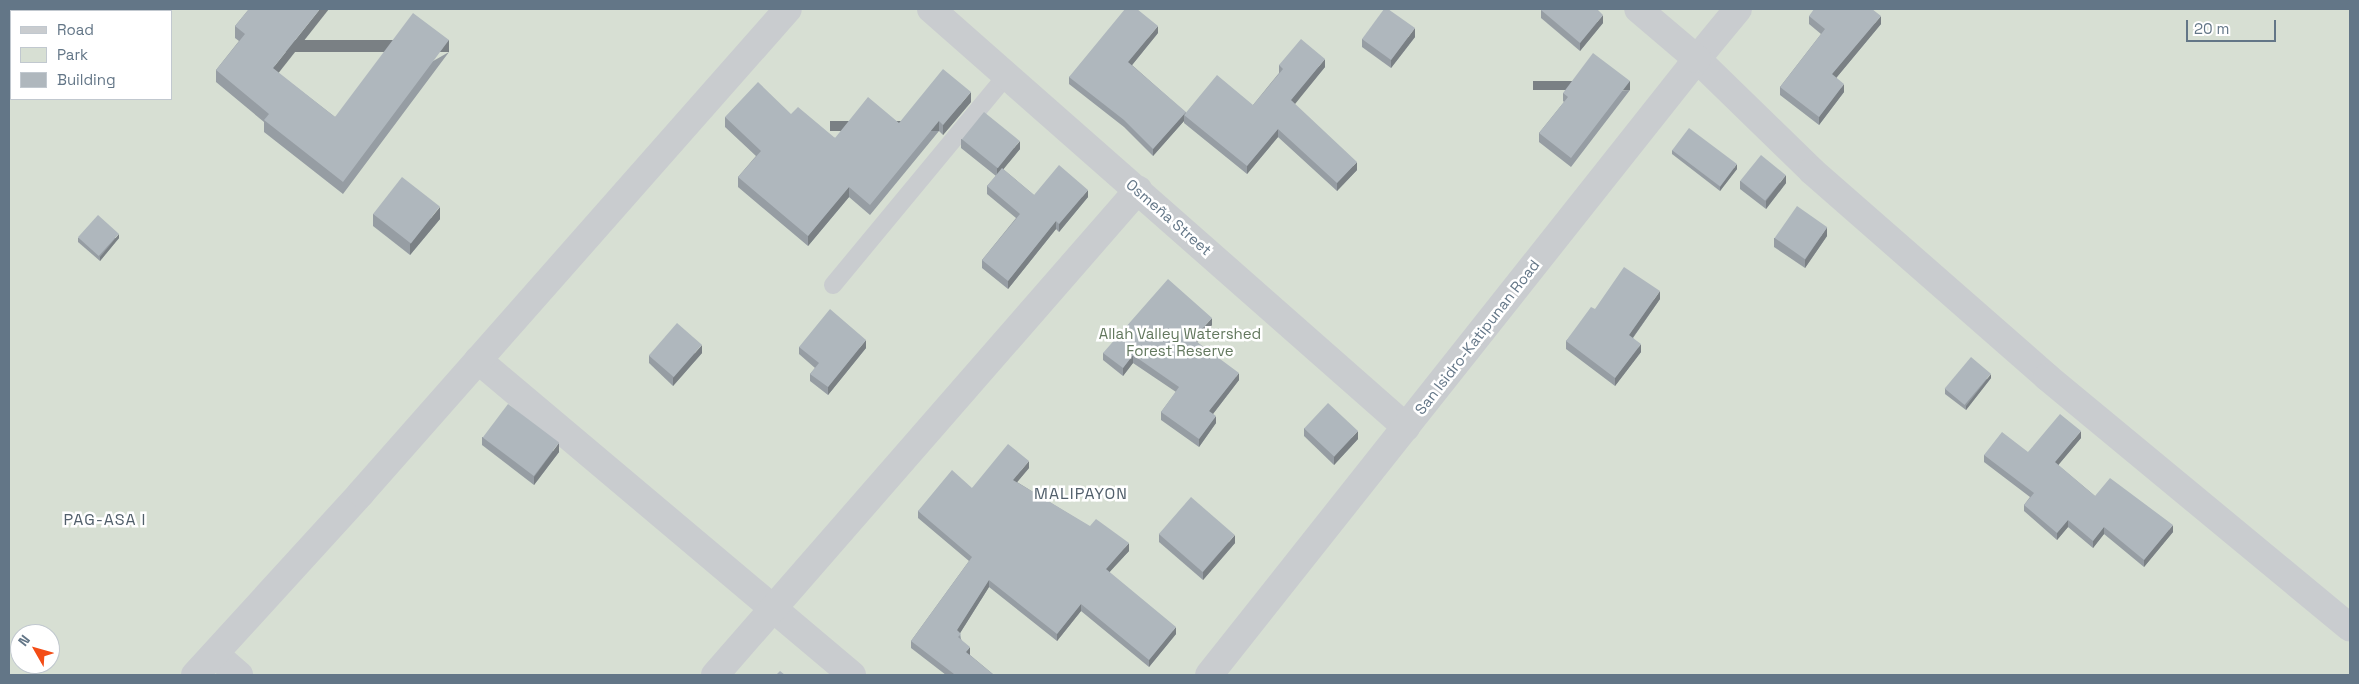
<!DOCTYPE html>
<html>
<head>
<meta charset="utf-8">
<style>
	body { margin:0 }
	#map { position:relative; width:2359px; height:684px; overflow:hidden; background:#f7f7f3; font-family:"Space Grotesk",sans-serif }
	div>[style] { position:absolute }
	.green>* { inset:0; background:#d7dfd3 }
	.service>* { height:18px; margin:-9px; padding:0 9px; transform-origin:9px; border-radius:9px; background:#c9cccf }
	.minor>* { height:28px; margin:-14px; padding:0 14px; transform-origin:14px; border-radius:14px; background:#c9cccf }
	.tertiary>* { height:28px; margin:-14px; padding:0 14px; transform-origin:14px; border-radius:14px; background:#c9cccf }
	.wall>* { inset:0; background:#969da3 }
	.shaded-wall>* { inset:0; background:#7a8084; transform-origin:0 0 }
	.building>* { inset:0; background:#afb7bd; transform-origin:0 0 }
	span { translate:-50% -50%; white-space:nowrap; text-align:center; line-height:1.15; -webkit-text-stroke:5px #fff; paint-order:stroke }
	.street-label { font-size:15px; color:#637687 }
	.park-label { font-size:15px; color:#63785e }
	.neighbourhood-label { font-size:16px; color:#515f6b; letter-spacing:1px }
	.frame { position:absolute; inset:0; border:10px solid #637687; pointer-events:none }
	.legend { position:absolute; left:10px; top:10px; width:162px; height:90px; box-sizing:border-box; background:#fff; border:1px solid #c1c8cf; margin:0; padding:6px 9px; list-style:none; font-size:15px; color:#637687 }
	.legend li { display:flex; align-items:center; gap:10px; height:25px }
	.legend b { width:25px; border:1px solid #c1c8cf }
	.north { position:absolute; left:10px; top:624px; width:50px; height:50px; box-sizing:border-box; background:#fff; border:1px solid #c1c8cf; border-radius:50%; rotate:308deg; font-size:14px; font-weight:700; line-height:20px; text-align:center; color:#637687 }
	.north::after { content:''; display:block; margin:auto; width:18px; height:22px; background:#f34c16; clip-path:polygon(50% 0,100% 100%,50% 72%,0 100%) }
	.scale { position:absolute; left:2186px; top:20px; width:90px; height:22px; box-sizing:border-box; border:2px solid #637687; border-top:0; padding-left:6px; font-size:15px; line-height:18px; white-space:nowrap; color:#637687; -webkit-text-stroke:4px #fff; paint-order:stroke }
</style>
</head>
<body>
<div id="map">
	<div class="green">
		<div style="clip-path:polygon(evenodd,9px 9px,2350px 9px,2350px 675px,9px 675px,9px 9px,11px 11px,171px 11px,171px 99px,11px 99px,11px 11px,9px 9px,20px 634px,50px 634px,50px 664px,20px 664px,20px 634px)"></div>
	</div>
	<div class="service">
		<div style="left:833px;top:285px;width:273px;rotate:-50.4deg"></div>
	</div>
	<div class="minor">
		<div style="left:931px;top:9px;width:633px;rotate:41.35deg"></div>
		<div style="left:1738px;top:9px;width:65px;rotate:129.4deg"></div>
		<div style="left:1697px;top:59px;width:161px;rotate:44.2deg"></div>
		<div style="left:1812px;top:171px;width:313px;rotate:41.2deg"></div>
		<div style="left:2047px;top:377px;width:393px;rotate:39.6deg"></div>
		<div style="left:478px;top:360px;width:489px;rotate:40.1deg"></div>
		<div style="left:215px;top:654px;width:32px;rotate:41deg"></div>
		<div style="left:195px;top:675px;width:246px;rotate:-47.6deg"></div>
		<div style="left:361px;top:493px;width:645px;rotate:-48.58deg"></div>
		<div style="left:715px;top:675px;width:644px;rotate:-48.91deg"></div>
	</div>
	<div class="tertiary">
		<div style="left:1209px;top:675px;width:786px;rotate:-51.61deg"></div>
		<div style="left:1697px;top:59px;width:77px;rotate:-139.7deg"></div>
	</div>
	<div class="wall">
		<div style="clip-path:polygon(249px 9px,278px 73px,335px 117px,449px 52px,343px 194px,264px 132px,264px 122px,216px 82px,216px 70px,239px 41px,235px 38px,235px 26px)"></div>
		<div style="clip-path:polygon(1541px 10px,1603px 23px,1580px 51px,1541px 18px)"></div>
		<div style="clip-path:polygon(1809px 16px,1881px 24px,1836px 78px,1844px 92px,1819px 125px,1780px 95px,1780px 87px,1821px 34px,1809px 24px)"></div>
		<div style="clip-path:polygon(1158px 33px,1132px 65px,1186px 113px,1253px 105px,1279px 73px,1279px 65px,1325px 67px,1294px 104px,1357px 170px,1337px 191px,1278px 137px,1247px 174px,1184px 123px,1184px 121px,1153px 156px,1124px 127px,1069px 84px,1069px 77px)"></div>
		<div style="clip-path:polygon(1415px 37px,1391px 68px,1362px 47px,1362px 39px)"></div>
		<div style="clip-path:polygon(1630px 90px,1571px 167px,1539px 142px,1539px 133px,1564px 102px,1563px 101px,1563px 93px)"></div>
		<div style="clip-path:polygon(971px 102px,943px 135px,939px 131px,870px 215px,849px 197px,808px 246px,738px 187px,738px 177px,756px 156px,725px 127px,725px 117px,791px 114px,835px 138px,899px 123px)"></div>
		<div style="clip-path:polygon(961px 139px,1020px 149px,1003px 169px,1034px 195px,1088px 197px,1059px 232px,1056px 229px,1008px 289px,982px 268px,982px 260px,1016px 218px,987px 194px,987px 186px,996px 176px,961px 148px)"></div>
		<div style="clip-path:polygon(1672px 150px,1737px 169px,1720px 191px,1672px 154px)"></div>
		<div style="clip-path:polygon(1740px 181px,1786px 183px,1766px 209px,1740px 189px)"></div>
		<div style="clip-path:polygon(373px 214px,440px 219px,410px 255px,373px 226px)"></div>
		<div style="clip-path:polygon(1827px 236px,1805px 268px,1774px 247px,1774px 238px)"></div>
		<div style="clip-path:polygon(78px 238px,119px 238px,100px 261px,78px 242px)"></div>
		<div style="clip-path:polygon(1660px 299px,1633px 338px,1641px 352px,1615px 386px,1566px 349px,1566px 341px,1595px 309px)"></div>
		<div style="clip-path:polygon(1212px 325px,1197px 342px,1239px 380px,1213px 414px,1216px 423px,1199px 447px,1161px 420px,1161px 412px,1176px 392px,1133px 363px,1123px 376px,1103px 360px,1103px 353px)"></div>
		<div style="clip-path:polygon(799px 347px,866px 348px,828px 395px,810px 381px,810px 374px,815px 368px,799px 354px)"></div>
		<div style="clip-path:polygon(702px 353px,673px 386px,649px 363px,649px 355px)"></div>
		<div style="clip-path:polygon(1991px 378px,1966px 410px,1945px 394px,1945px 389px)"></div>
		<div style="clip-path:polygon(1304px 428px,1358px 439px,1334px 465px,1304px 436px)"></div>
		<div style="clip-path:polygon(482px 437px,559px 452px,534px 485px,482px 445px)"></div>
		<div style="clip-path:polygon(2081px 438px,2058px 465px,2095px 496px,2173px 532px,2144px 567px,2104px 534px,2093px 548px,2068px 527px,2057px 540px,2024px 511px,2024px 505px,2030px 497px,1984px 462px,1984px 455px,2028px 452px)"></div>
		<div style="clip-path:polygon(1029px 468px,1017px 482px,1129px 551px,1109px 572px,1176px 634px,1149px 667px,1081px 611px,1057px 641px,989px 587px,960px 633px,961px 639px,970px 654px,970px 655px,994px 675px,946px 675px,911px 648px,911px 641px,969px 561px,918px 518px,918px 511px,972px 488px)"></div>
		<div style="clip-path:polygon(1159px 534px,1235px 543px,1203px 580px,1159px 542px)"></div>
	</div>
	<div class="shaded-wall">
		<div style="clip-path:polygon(320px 9px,329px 9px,273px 80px,273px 68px)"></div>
		<div style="clip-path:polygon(1603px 15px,1603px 23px,1580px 51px,1580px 43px)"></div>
		<div style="clip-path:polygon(1881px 16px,1881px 24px,1832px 83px,1832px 74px)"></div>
		<div style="clip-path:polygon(1158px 26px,1158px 33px,1128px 70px,1128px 62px)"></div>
		<div style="clip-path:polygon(1415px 28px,1415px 37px,1391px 68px,1391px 60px)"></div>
		<div style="left:449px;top:40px;width:12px;height:177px;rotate:90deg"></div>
		<div style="clip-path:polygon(1325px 59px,1325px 67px,1291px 109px,1291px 100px)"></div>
		<div style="left:1630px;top:81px;width:9px;height:97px;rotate:90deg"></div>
		<div style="clip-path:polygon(1844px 84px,1844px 92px,1819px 125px,1819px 117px)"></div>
		<div style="clip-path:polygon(971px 92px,971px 102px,943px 135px,943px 125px)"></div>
		<div style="clip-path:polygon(1186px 112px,1186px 116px,1184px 115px,1184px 121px,1153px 156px,1153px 149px)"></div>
		<div style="left:939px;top:121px;width:10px;height:109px;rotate:90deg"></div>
		<div style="clip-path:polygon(1278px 129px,1278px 137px,1247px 174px,1247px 166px)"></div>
		<div style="clip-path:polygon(1020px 141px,1020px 149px,997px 177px,997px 168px)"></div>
		<div style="clip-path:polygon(1357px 162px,1357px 170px,1337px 191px,1337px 183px)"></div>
		<div style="clip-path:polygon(1737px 164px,1737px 169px,1720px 191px,1720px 187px)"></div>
		<div style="clip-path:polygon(1786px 175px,1786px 183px,1766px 209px,1766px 201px)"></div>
		<div style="clip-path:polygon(849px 187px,849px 197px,808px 246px,808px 236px)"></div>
		<div style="clip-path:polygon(1088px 190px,1088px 197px,1059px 232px,1059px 224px)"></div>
		<div style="clip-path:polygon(440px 207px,440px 219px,410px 255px,410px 244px)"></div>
		<div style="clip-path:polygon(1056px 221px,1056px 229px,1008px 289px,1008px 281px)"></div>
		<div style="clip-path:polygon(1827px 227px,1827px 236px,1805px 268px,1805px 260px)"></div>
		<div style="clip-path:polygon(119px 234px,119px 238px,100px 261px,100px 257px)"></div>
		<div style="clip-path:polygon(1660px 291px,1660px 299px,1629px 343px,1629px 335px)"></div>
		<div style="clip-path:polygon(1212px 318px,1212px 325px,1193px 346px,1193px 339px)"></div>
		<div style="clip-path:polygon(866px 340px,866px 348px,828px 395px,828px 387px)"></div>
		<div style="clip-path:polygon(1641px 344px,1641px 352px,1615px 386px,1615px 378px)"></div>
		<div style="clip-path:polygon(702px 345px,702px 353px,673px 386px,673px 378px)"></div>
		<div style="clip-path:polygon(1133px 355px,1133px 363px,1123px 376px,1123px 368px)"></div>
		<div style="clip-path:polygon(1239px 373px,1239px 380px,1209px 419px,1209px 411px)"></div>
		<div style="clip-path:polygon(1991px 374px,1991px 378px,1966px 410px,1966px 406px)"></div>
		<div style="clip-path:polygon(1216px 416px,1216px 423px,1199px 447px,1199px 439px)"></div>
		<div style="clip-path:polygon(1358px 431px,1358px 439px,1334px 465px,1334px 457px)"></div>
		<div style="clip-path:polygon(2081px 431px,2081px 438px,2055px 469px,2055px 462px)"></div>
		<div style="clip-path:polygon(559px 443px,559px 452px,534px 485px,534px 477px)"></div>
		<div style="clip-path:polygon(1029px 461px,1029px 468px,1013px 487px,1013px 480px)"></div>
		<div style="clip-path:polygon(2068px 520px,2068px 527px,2057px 540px,2057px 533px)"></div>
		<div style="clip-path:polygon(2173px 525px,2173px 532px,2144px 567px,2144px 560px)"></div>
		<div style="clip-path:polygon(2104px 527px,2104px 534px,2093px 548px,2093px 541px)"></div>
		<div style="clip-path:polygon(1235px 535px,1235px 543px,1203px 580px,1203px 572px)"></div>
		<div style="clip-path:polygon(1129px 543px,1129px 551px,1106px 576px,1106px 569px)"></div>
		<div style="clip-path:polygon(989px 580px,989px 587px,957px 638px,957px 630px)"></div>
		<div style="clip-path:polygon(1081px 604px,1081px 611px,1057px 641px,1057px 634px)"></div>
		<div style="clip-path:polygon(1176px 627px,1176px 634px,1149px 667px,1149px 660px)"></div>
		<div style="clip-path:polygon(970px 647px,970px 654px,966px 659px,966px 652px)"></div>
	</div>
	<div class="building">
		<div style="clip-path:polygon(249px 9px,320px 9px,273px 68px,335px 117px,413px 13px,449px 40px,343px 182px,264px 120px,269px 114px,216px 70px,245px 34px,235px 26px)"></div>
		<div style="clip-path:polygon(1125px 9px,1137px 9px,1158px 26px,1128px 62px,1186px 112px,1153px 149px,1124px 120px,1069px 77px)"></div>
		<div style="clip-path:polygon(1384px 9px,1388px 9px,1415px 28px,1391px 60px,1362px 39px)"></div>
		<div style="clip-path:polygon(1542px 9px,1597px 9px,1603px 15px,1580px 43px,1541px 10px)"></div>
		<div style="clip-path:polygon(1814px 9px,1872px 9px,1881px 16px,1832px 74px,1844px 84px,1819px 117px,1780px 87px,1825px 29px,1809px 16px)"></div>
		<div style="clip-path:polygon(1301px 39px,1325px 59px,1291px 100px,1357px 162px,1337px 183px,1278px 129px,1247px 166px,1184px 115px,1217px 75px,1253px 105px,1283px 69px,1279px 65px)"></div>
		<div style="clip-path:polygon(1593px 53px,1630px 81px,1571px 158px,1539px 133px,1568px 97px,1563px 93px)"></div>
		<div style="clip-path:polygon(943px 69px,971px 92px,943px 125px,939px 121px,870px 205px,849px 187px,808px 236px,738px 177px,761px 151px,725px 117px,758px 82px,791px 114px,798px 107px,835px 138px,868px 97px,899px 123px)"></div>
		<div style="left:984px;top:112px;width:46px;height:35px;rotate:39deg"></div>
		<div style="left:1689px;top:128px;width:60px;height:28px;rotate:37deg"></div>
		<div style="left:1761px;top:155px;width:32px;height:33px;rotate:39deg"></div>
		<div style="clip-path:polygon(1059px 165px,1088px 190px,1059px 224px,1056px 221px,1008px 281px,982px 260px,1020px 214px,987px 186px,1002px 168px,1034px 195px)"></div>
		<div style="left:402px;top:177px;width:48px;height:47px;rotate:38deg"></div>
		<div style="left:1797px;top:206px;width:37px;height:39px;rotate:35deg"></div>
		<div style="left:98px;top:215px;width:28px;height:30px;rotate:42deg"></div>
		<div style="clip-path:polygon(1624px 267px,1660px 291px,1629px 335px,1641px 344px,1615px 378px,1566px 341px,1591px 307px,1595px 309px)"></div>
		<div style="clip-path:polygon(1168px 279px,1212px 318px,1193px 339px,1239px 373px,1209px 411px,1216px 416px,1199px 439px,1161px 412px,1179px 387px,1133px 355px,1123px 368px,1103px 353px)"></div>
		<div style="clip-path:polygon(830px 309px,866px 340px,828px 387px,810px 374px,819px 363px,799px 347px)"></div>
		<div style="left:677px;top:323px;width:33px;height:43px;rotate:41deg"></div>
		<div style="left:1971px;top:357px;width:26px;height:41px;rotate:40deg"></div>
		<div style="left:1328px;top:403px;width:41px;height:35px;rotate:43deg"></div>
		<div style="left:508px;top:404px;width:64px;height:42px;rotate:37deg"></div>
		<div style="clip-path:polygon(2060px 414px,2081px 431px,2055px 462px,2095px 496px,2110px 478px,2173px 525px,2144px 560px,2104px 527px,2093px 541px,2068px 520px,2057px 533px,2024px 505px,2034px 493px,1984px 455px,2002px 432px,2028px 452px)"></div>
		<div style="clip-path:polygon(1008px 444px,1029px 461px,1013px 480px,1090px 526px,1096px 519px,1129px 543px,1106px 569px,1176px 627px,1149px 660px,1081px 604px,1057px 634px,989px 580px,957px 630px,961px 634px,958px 637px,970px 647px,966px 652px,994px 675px,952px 675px,954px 674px,911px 641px,972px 557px,918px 511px,952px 470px,972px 488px)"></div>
		<div style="left:1191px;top:497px;width:58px;height:49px;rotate:41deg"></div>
		<div style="clip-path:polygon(780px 671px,785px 675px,776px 675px)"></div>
	</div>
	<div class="street-label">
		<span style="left:1169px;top:217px;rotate:41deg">Osmeña Street</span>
		<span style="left:1477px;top:337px;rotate:-52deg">San Isidro-Katipunan Road</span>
	</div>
	<div class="park-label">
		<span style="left:1180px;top:342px">Allah Valley Watershed<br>Forest Reserve</span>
	</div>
	<div class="neighbourhood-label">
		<span style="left:1081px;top:494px">MALIPAYON</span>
		<span style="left:105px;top:520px">PAG-ASA I</span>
	</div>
	<div class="frame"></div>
	<ul class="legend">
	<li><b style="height:6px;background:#c9cccf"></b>Road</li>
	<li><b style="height:14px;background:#d7dfd3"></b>Park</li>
	<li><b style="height:14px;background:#afb7bd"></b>Building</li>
	</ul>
	<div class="north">N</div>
	<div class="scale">20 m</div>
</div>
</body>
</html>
